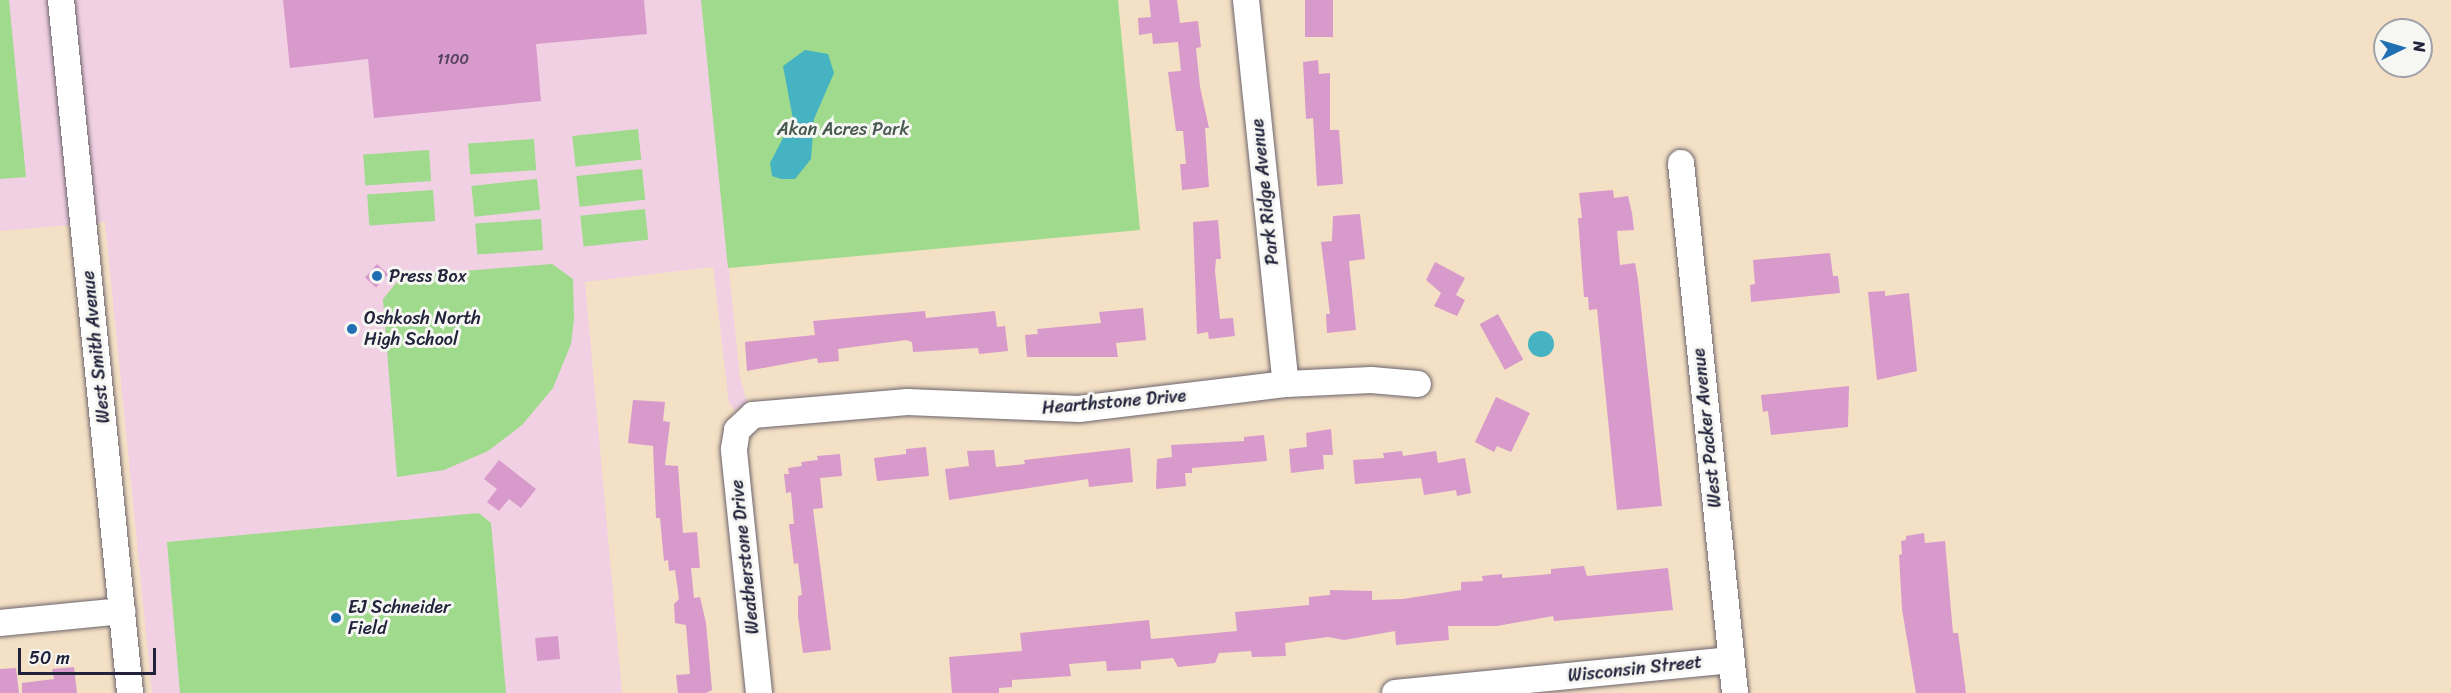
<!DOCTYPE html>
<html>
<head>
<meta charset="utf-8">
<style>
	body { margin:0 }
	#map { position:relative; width:2451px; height:693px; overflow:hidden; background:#f4e0c5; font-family:Sriracha,sans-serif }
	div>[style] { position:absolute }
	.built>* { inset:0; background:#f1d0e3 }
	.green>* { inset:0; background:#9fda8d; transform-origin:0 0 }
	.water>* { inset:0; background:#45b3c1 }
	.round { border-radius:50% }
	.building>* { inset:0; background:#d899cb; transform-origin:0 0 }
	.roads { filter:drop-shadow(0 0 2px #6c646b) drop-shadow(0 0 2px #6c646b) }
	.minor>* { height:26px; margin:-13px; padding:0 13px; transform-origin:13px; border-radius:13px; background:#fff }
	.dots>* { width:16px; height:16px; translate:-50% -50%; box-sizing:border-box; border:3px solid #f6f6f2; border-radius:50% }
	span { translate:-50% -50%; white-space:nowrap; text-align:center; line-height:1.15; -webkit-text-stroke:6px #f6f6f2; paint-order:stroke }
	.number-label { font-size:15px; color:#50405f }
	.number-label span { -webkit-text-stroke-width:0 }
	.park-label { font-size:18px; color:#485954 }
	.street-label { font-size:18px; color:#22223b }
	.poi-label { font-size:18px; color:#22223b }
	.left { translate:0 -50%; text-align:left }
	.north { position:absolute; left:2373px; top:18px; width:60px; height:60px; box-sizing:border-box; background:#f6f6f2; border:2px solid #a1a1a9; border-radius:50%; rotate:85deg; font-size:16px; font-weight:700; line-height:24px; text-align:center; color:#22223b }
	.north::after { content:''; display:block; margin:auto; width:21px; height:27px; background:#1f6fb2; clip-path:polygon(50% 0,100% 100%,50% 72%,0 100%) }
	.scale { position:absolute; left:18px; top:648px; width:138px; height:27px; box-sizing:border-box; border:3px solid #22223b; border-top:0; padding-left:8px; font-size:18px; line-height:21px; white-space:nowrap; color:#22223b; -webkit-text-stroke:4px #f6f6f2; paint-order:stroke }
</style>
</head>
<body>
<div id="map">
	<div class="built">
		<div style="clip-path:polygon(0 0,701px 0,740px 377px,747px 403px,735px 410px,729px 403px,713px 267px,585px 282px,622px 693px,152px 693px,105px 222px,0 231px)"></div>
	</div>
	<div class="green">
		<div style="clip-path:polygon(0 0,9px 0,26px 177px,0 179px)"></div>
		<div style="clip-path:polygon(701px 0,1118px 0,1140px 230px,728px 268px)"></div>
		<div style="left:638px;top:129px;width:31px;height:66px;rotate:84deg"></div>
		<div style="left:534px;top:139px;width:31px;height:66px;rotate:86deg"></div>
		<div style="left:429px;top:150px;width:31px;height:66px;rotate:86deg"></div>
		<div style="left:642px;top:169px;width:31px;height:66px;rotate:84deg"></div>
		<div style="left:537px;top:179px;width:31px;height:66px;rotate:84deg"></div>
		<div style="left:433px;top:190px;width:31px;height:66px;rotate:86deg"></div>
		<div style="left:645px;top:209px;width:31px;height:65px;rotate:84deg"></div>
		<div style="left:541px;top:219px;width:31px;height:66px;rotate:86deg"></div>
		<div style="clip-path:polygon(552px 264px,573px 279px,574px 319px,571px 344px,553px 388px,522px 425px,488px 451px,444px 470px,397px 477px,383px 299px,402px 276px)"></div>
		<div style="clip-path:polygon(479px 513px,491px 523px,506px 693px,180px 693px,167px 542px)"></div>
	</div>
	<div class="water">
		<div style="clip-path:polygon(805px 50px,828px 54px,834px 73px,814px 119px,811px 159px,795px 179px,781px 179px,772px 176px,770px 163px,793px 119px,783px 66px)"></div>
		<div class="round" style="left:1528px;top:331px;width:26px;height:26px"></div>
	</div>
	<div class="building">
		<div style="clip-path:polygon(283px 0,644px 0,647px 34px,536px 44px,541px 101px,374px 118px,368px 59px,290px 68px)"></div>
		<div style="clip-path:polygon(1149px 0,1177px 0,1180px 23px,1198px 21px,1201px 47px,1196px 48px,1200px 87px,1209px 128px,1205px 128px,1209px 187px,1182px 190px,1180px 164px,1186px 164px,1183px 131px,1176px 131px,1168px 72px,1181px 71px,1178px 42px,1153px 44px,1152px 33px,1139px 35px,1138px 18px,1151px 17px)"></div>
		<div style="left:1305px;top:0;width:28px;height:37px"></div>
		<div style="clip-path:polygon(1318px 60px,1319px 74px,1330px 73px,1330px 130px,1339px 130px,1343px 184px,1317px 186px,1313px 118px,1306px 119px,1303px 62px)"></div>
		<div style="clip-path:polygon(1613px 190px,1614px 198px,1628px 196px,1632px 213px,1634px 230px,1617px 231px,1620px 265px,1635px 263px,1638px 280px,1662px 506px,1617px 510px,1597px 309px,1589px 310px,1588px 297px,1584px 297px,1578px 218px,1582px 218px,1579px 193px)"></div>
		<div style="clip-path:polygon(1360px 214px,1365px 259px,1349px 261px,1356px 330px,1327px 333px,1326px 314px,1330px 314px,1321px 242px,1332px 241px,1333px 216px)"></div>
		<div style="clip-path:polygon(1218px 220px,1221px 259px,1216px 259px,1215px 271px,1220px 319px,1233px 318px,1235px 336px,1209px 339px,1208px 332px,1197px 334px,1193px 222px)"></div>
		<div style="clip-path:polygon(1830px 253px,1833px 276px,1838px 276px,1840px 293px,1751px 302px,1750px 285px,1755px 284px,1753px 260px)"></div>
		<div style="clip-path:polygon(1435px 262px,1465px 278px,1456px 295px,1465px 300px,1457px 316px,1434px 306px,1441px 293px,1426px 280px)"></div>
		<div style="left:377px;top:264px;width:15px;height:18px;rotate:42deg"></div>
		<div style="clip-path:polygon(1885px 291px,1885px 296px,1909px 293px,1917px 371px,1877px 380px,1868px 292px)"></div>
		<div style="clip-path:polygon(1143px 308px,1146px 340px,1116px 343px,1118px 357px,1027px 357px,1025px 335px,1038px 334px,1037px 329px,1101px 323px,1099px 312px)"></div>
		<div style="clip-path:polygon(925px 311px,926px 318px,995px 311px,997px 327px,1005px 326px,1008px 351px,979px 354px,978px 348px,913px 352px,912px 342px,906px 340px,838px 349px,839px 361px,818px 363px,817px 358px,747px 371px,745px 342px,815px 335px,813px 321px)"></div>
		<div style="left:1498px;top:314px;width:52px;height:21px;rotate:61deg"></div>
		<div style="clip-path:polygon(1849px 386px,1848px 427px,1771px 435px,1768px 411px,1763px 412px,1761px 395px)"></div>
		<div style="clip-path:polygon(1496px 397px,1530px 413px,1511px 452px,1497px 446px,1494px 452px,1475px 442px)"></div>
		<div style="clip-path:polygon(633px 400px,665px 402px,663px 421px,670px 422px,665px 465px,678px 466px,683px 533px,697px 532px,700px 568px,691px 568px,694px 598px,700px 597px,706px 623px,712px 690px,706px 693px,678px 693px,676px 675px,690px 674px,686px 625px,675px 623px,674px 604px,679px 599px,675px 570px,669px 571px,668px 560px,664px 561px,660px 518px,656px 518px,653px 446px,628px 443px)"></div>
		<div style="clip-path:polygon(1331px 429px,1333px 455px,1323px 455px,1324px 469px,1291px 473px,1289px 449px,1307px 447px,1306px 433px)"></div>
		<div style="clip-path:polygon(1264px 435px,1267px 461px,1192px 468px,1192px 473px,1185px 473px,1186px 486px,1156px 489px,1157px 459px,1172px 457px,1171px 445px,1244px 441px,1244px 437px)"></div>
		<div style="clip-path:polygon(926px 447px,929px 476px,877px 481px,874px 458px,906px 454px,906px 449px)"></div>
		<div style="clip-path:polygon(1130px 448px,1133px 482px,1089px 487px,1088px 479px,949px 500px,945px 469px,969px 466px,967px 451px,994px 450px,996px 467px,1025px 464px,1024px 460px)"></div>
		<div style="clip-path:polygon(1402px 451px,1403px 456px,1436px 451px,1438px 463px,1465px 458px,1471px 493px,1457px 496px,1456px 490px,1424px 495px,1421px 478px,1355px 484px,1353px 460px,1384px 458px,1383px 453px)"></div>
		<div style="clip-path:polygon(840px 454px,842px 476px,820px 478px,823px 508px,813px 509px,831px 650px,803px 653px,798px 616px,798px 596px,802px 595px,798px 563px,794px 564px,789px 524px,794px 524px,791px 492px,786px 493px,784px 474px,789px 474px,788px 468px,802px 466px,801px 462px,818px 460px,817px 456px)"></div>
		<div style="clip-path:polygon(499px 460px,536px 489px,521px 508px,509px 499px,499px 511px,487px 502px,497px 489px,484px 479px)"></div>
		<div style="clip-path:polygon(1924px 533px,1925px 543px,1945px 541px,1953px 633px,1958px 633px,1966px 693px,1916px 693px,1902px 609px,1899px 555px,1902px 554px,1901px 541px,1906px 540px,1906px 536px)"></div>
		<div style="clip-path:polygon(1584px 566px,1587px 576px,1668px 568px,1673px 610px,1554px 621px,1553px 616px,1497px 626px,1448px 626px,1449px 640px,1396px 645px,1395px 631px,1344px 640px,1328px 637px,1298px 641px,1285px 643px,1286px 656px,1252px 657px,1251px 651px,1219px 653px,1215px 663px,1178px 667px,1173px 658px,1141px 661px,1141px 669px,1125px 670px,1107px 671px,1106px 661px,1069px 664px,1071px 676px,1012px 680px,1012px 687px,999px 688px,999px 693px,952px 693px,949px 657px,1022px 651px,1020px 633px,1149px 620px,1151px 639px,1237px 631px,1235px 612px,1309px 605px,1309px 597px,1330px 595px,1330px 590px,1372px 591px,1372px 600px,1403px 599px,1461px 590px,1461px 582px,1483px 581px,1482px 576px,1502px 574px,1502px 578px,1551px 574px,1551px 569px)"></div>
		<div style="left:558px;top:636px;width:23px;height:23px;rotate:85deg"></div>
		<div style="clip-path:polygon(74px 667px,77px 693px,22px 693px,22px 683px,54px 679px,52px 669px)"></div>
		<div style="clip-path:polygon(16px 668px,19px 693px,0 693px,0 669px)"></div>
	</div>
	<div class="roads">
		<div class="minor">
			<div style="left:61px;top:0;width:696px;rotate:84.31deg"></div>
			<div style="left:1246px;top:0;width:386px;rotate:84.1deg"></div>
			<div style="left:1681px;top:163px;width:533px;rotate:84.18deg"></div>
			<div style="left:0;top:623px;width:123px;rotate:-5.6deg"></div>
			<div style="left:759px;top:693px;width:245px;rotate:-95.9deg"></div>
			<div style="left:734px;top:449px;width:19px;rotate:-81deg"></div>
			<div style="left:737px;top:430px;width:22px;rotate:-43deg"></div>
			<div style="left:753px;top:415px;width:155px;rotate:-4.8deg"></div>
			<div style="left:907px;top:402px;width:172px;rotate:2.3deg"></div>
			<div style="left:1079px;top:409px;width:209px;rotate:-6.9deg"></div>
			<div style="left:1286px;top:384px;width:85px;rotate:-2.7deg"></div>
			<div style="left:1371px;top:380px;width:47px;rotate:4.9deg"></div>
			<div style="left:1395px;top:693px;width:338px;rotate:-5.6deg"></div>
		</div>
	</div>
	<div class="dots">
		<div style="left:377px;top:276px;background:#1f6fb2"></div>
		<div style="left:352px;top:329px;background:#1f6fb2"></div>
		<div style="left:336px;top:618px;background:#1f6fb2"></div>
	</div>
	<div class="number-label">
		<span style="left:453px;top:60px">1100</span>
	</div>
	<div class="park-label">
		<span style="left:843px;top:129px">Akan Acres Park</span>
	</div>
	<div class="street-label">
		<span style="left:1265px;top:192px;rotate:-96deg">Park Ridge Avenue</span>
		<span style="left:96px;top:347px;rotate:-96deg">West Smith Avenue</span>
		<span style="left:1114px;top:402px;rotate:-5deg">Hearthstone Drive</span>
		<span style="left:1707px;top:428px;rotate:-96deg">West Packer Avenue</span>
		<span style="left:745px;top:557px;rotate:-96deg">Weatherstone Drive</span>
		<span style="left:1635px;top:669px;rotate:-6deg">Wisconsin Street</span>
	</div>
	<div class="poi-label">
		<span class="left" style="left:389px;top:276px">Press Box</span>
		<span class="left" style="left:364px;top:329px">Oshkosh North<br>High School</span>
		<span class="left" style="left:348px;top:618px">EJ Schneider<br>Field</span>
	</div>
	<div class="north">N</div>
	<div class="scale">50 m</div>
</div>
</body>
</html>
